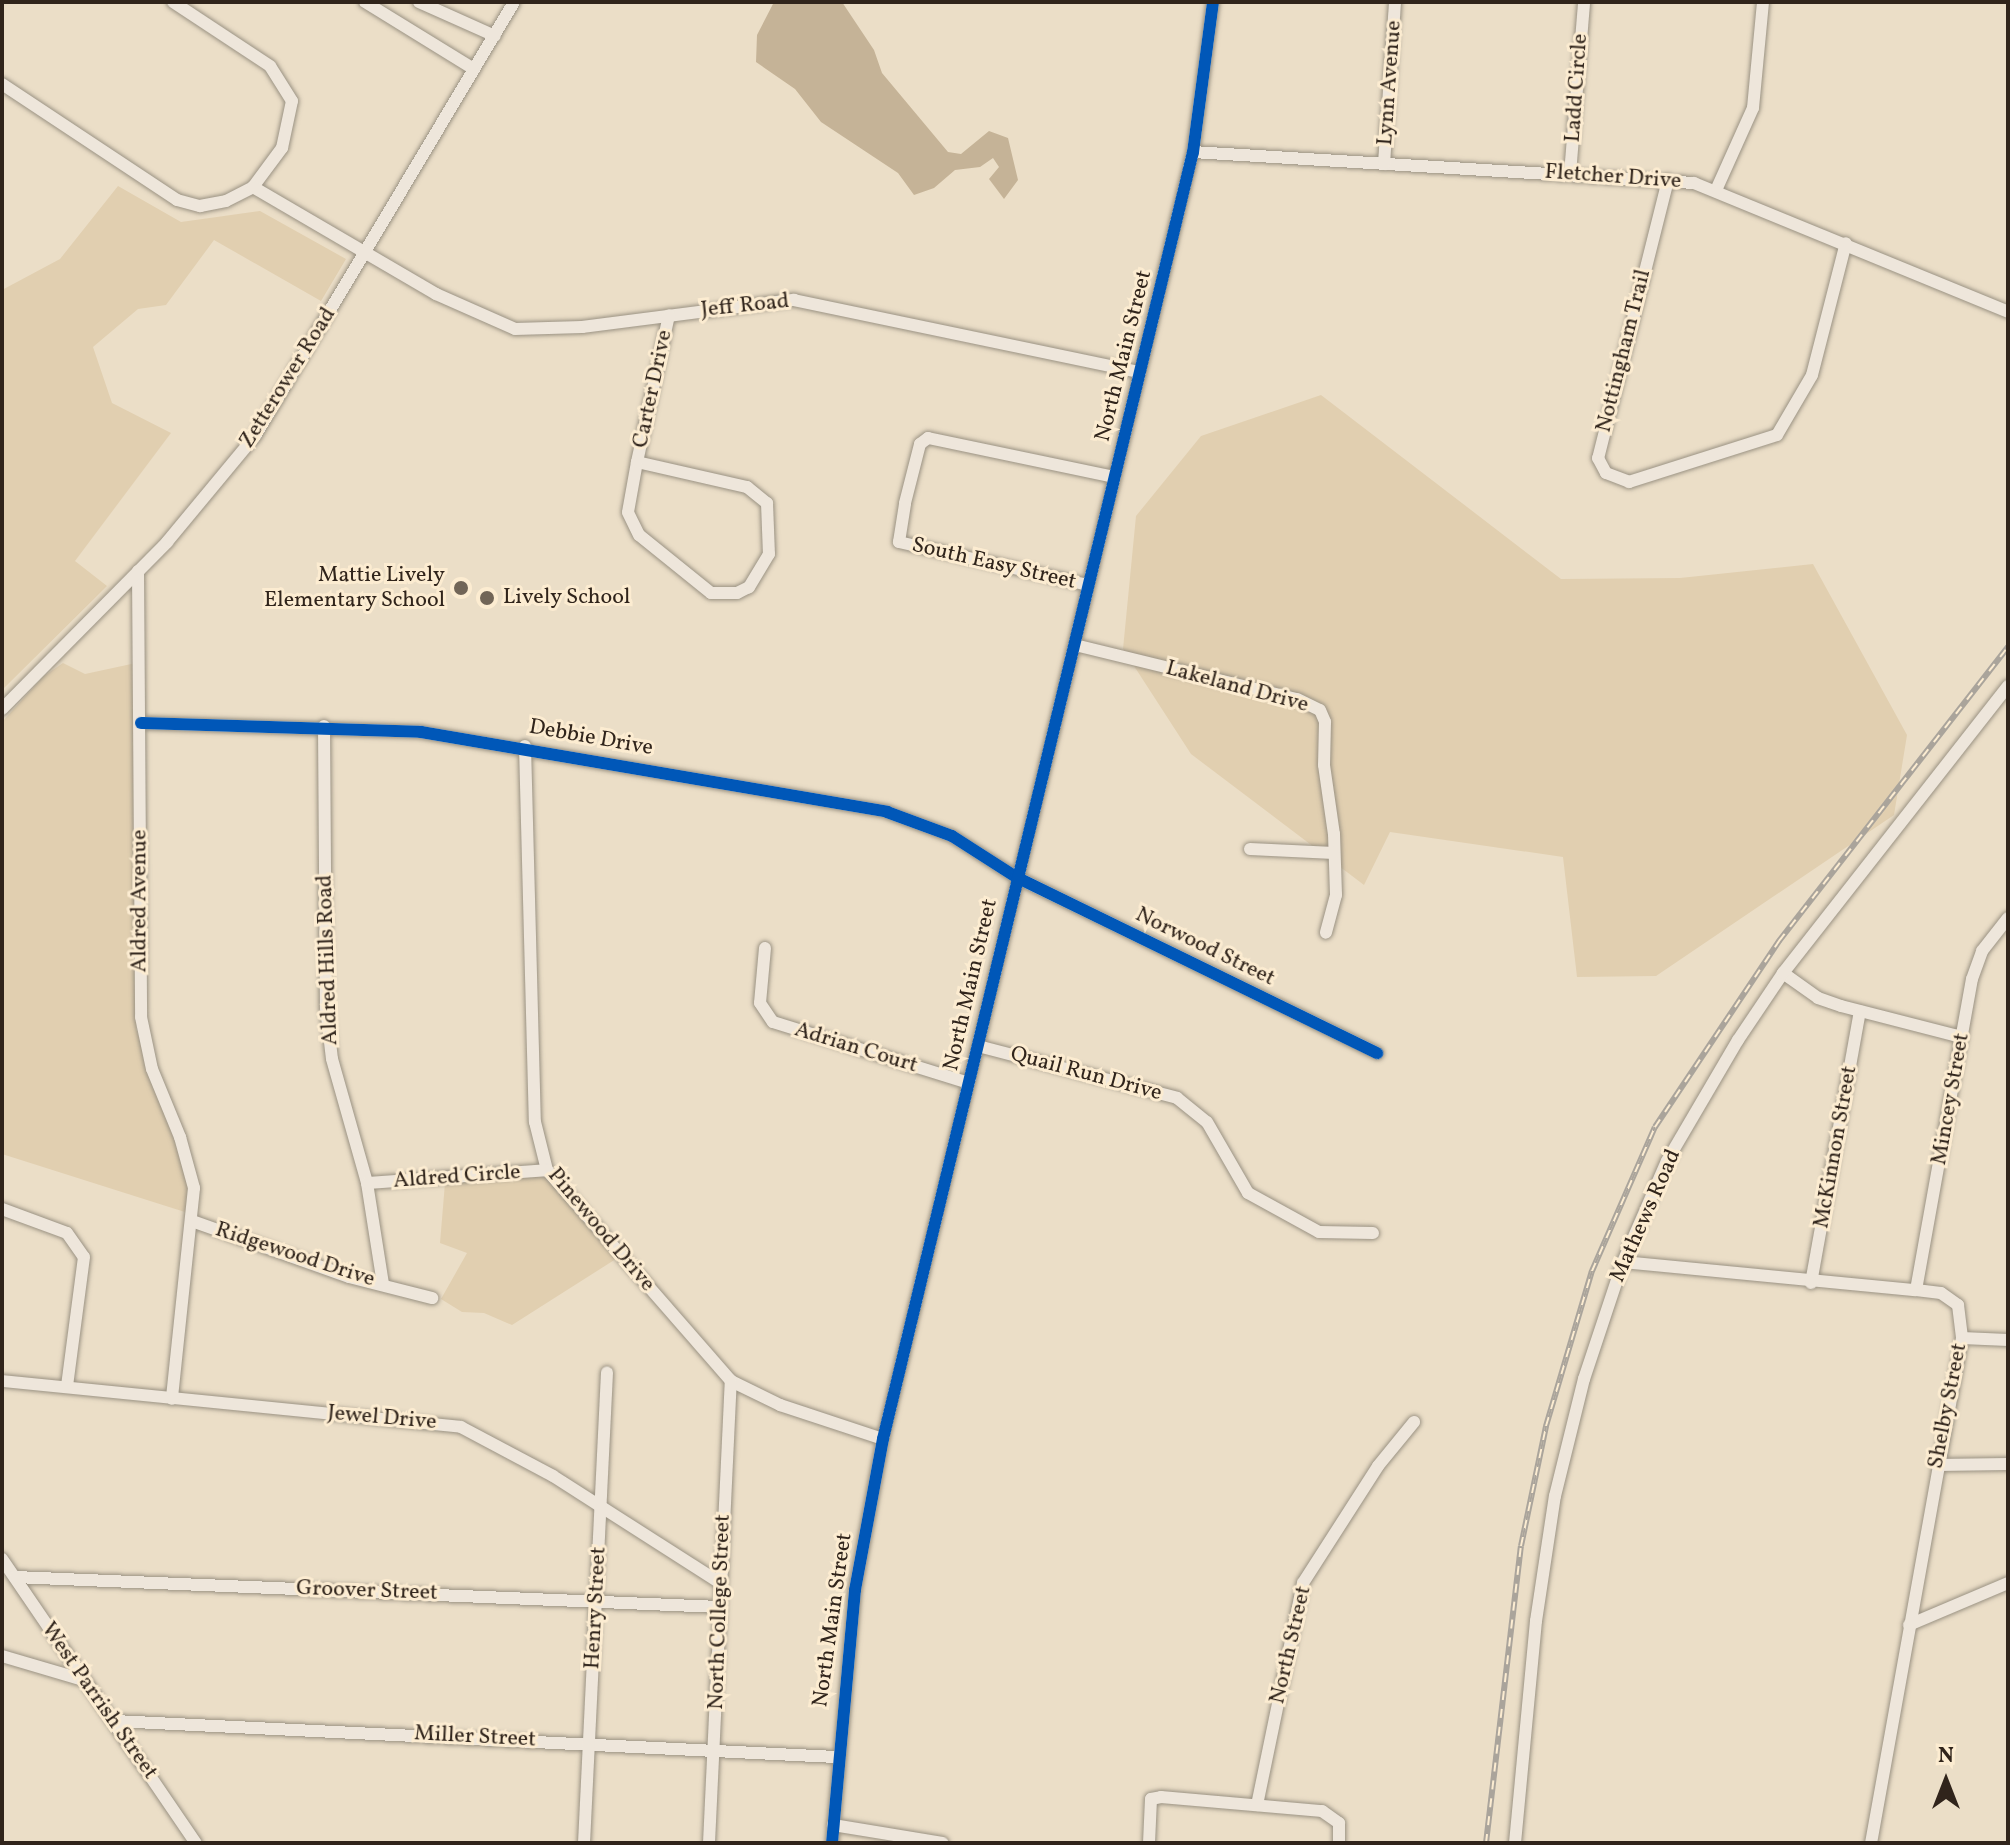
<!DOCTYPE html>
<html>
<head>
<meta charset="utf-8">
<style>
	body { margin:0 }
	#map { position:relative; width:2010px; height:1845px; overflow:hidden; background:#ebdec7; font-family:Vollkorn,serif }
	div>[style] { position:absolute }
	.green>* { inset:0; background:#e1cfb0 }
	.water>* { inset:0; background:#c5b397 }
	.roads { filter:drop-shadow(0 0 2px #9a9283) drop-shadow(0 0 2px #9a9283) }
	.minor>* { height:12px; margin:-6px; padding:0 6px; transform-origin:6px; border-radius:6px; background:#eee6db }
	.rail>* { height:6px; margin-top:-3px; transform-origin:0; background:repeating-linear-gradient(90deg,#fcecd1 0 9px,#aaa49b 0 18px); box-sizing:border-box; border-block:2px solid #aaa49b }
	.cycleway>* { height:12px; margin:-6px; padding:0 6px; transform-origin:6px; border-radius:6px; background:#0057b8 }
	.dots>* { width:22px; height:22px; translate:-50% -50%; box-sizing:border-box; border:4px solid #fcecd1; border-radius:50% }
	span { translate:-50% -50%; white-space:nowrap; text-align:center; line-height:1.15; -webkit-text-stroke:6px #fcecd1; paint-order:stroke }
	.street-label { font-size:22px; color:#30241b }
	.poi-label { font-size:22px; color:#30241b }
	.right { translate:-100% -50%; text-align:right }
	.left { translate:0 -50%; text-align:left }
	.frame { position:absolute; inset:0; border:4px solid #30241b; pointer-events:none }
	.north { position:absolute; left:1906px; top:1741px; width:80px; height:80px; -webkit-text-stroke:6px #fcecd1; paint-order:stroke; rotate:0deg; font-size:22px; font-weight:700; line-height:32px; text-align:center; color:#30241b }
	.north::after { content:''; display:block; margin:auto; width:28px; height:36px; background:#30241b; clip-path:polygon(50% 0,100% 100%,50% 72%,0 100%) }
</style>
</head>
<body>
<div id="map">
	<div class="green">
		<div style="clip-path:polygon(118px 186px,181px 222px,260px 211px,346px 259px,321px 301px,214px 240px,166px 305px,138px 309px,93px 347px,112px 403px,171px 433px,75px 561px,107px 586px,2px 690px,2px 290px,60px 259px)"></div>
		<div style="clip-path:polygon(1321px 395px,1561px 579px,1680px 578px,1813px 564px,1907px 735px,1894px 815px,1656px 976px,1577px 977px,1563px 857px,1390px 832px,1364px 885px,1191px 754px,1123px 649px,1136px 516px,1201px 436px)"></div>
		<div style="clip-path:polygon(63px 663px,85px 674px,136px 663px,136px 1029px,190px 1186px,188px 1213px,2px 1154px,2px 722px,44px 676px)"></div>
		<div style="clip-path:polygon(546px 1173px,619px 1257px,512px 1325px,484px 1313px,462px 1312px,441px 1299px,467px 1253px,440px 1243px,445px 1183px)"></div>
	</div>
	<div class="water">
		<div style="clip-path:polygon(774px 2px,842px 2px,874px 50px,882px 73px,948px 152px,961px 154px,989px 131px,1008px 138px,1018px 180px,1004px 199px,989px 179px,999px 167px,993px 158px,980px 167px,955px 170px,934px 188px,914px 195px,898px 173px,821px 122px,795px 89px,756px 62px,757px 35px)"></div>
	</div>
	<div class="roads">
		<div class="minor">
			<div style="left:365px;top:2px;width:128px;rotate:31.6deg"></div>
			<div style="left:419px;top:2px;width:83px;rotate:24.1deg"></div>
			<div style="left:2px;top:84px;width:210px;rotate:33.5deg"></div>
			<div style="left:177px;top:200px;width:24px;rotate:15deg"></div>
			<div style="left:200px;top:206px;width:26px;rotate:-11deg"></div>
			<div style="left:226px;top:201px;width:30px;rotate:-27deg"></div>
			<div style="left:253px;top:187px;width:49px;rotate:-53.4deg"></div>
			<div style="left:282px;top:148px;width:48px;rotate:-78deg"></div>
			<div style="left:292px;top:101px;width:41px;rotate:-122.2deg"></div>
			<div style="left:270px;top:66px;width:116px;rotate:-146.6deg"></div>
			<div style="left:1193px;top:152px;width:502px;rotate:3.54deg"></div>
			<div style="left:1694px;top:183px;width:339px;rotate:22.3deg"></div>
			<div style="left:1384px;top:164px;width:162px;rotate:-86.1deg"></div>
			<div style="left:1570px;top:174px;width:173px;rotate:-85.3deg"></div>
			<div style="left:1668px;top:180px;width:287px;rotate:104.1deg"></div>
			<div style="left:1598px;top:458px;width:17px;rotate:62deg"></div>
			<div style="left:1606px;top:473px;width:25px;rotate:21deg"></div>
			<div style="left:1629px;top:482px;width:155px;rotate:-17.6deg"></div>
			<div style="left:1777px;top:435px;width:69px;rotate:-59.7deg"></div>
			<div style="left:1812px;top:375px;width:136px;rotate:-75.6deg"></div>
			<div style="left:253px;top:187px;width:212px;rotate:30.3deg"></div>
			<div style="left:436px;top:294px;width:86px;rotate:23.9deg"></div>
			<div style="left:515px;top:329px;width:67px;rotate:-1.7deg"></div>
			<div style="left:582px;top:327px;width:214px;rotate:-7.3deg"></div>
			<div style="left:794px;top:300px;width:353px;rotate:11.8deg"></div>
			<div style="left:1717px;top:188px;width:88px;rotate:-65.8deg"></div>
			<div style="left:1753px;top:108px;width:106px;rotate:-84.6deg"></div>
			<div style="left:637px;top:462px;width:113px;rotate:12.8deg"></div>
			<div style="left:747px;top:487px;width:26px;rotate:39deg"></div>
			<div style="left:767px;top:503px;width:51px;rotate:87.8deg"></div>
			<div style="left:769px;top:554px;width:39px;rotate:121deg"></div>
			<div style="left:749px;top:587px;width:13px;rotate:153deg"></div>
			<div style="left:737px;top:593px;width:26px;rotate:180deg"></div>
			<div style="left:711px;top:593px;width:92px;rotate:-141.1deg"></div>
			<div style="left:639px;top:535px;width:25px;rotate:-116deg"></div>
			<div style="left:628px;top:512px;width:51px;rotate:-79.8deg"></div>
			<div style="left:637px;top:462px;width:150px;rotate:-77.7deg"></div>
			<div style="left:138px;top:571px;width:446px;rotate:89.6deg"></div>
			<div style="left:141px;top:1017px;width:53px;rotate:78.1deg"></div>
			<div style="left:152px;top:1069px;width:74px;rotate:67.6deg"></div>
			<div style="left:180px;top:1137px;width:53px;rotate:74.6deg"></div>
			<div style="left:194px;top:1188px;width:212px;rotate:96deg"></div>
			<div style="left:1088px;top:585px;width:194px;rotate:-167.2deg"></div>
			<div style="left:899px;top:542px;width:39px;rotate:-81deg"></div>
			<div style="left:905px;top:503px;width:61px;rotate:-75.7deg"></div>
			<div style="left:920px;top:444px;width:10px;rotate:-37deg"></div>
			<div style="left:928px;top:438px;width:191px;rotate:11.8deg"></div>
			<div style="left:1075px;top:645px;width:228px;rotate:13.7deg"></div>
			<div style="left:1297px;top:699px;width:25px;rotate:26deg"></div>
			<div style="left:1320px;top:710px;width:13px;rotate:67deg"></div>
			<div style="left:1325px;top:722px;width:43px;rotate:91.3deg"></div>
			<div style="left:1324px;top:765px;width:70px;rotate:81.8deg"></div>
			<div style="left:1334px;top:834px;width:61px;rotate:88.1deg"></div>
			<div style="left:1336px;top:895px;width:39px;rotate:105deg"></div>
			<div style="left:2px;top:709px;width:235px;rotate:-45.3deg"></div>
			<div style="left:167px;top:542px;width:138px;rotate:-50.3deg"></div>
			<div style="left:255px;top:436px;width:505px;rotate:-59.17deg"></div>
			<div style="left:141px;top:723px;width:280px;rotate:1.8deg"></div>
			<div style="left:421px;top:732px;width:473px;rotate:9.7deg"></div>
			<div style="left:887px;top:812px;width:69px;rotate:20.3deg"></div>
			<div style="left:952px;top:836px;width:76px;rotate:32.6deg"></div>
			<div style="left:1016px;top:877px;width:402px;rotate:26deg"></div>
			<div style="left:324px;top:726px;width:282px;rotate:89.6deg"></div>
			<div style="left:326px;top:1008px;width:51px;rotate:83.3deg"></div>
			<div style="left:332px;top:1059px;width:129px;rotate:74.2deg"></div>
			<div style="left:367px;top:1183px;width:102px;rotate:81deg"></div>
			<div style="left:525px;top:746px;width:376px;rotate:88.5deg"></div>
			<div style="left:535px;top:1122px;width:49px;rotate:76deg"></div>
			<div style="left:547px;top:1170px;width:280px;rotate:48.9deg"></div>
			<div style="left:731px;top:1381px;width:55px;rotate:26.1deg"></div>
			<div style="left:780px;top:1405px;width:108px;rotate:18.3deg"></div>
			<div style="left:1250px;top:849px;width:84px;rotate:2.7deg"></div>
			<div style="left:765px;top:948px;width:55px;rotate:95.2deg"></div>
			<div style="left:760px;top:1003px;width:23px;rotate:56deg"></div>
			<div style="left:773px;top:1022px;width:205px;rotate:17.3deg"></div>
			<div style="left:1783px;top:973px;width:43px;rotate:35.5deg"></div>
			<div style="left:1818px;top:998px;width:24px;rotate:19deg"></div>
			<div style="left:1841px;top:1006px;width:125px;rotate:14.4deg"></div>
			<div style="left:978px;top:1046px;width:206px;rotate:14.6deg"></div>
			<div style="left:1177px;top:1098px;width:38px;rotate:39deg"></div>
			<div style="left:1207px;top:1122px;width:82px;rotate:60deg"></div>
			<div style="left:1248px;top:1193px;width:81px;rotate:28.8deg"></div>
			<div style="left:1319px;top:1232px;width:54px;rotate:1.1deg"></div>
			<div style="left:367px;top:1183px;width:180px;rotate:-4.1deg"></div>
			<div style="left:2px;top:1209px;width:69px;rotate:20.3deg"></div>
			<div style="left:67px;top:1233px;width:29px;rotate:55deg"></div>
			<div style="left:84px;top:1257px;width:131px;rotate:97.5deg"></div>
			<div style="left:192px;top:1221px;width:167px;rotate:19.6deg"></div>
			<div style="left:349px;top:1277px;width:86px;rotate:14.2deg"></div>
			<div style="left:1623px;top:1262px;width:294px;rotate:5.5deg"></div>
			<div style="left:1916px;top:1290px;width:25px;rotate:7deg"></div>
			<div style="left:1941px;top:1293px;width:21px;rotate:35deg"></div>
			<div style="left:1958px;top:1305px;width:33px;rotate:83deg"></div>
			<div style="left:1962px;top:1338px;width:513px;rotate:100.21deg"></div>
			<div style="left:1811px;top:1283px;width:276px;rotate:-79.8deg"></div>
			<div style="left:1916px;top:1290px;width:316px;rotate:-79.8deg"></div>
			<div style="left:1972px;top:979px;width:30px;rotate:-70deg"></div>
			<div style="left:1982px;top:951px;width:42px;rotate:-51.8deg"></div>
			<div style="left:1962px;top:1338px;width:46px;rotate:2.5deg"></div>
			<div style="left:2px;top:1381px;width:461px;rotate:5.7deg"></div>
			<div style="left:461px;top:1427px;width:104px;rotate:28deg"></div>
			<div style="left:553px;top:1476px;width:198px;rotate:32.6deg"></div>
			<div style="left:1937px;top:1465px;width:71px;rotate:-0.8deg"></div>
			<div style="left:2px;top:1559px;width:344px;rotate:55.7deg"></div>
			<div style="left:15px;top:1577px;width:706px;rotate:2.44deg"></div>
			<div style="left:1909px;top:1625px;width:108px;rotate:-23deg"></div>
			<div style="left:2px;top:1656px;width:81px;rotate:16.4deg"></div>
			<div style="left:115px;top:1721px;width:722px;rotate:2.86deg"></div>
			<div style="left:1257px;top:1805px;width:227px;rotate:-78.3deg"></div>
			<div style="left:1303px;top:1583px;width:139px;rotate:-57.3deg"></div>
			<div style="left:1378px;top:1466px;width:57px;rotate:-50.7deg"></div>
			<div style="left:833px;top:1825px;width:111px;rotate:9.3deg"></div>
			<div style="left:584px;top:1843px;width:471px;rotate:-87.2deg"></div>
			<div style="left:709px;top:1843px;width:463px;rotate:-87.3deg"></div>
			<div style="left:832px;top:1843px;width:254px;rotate:-84.8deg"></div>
			<div style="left:855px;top:1590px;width:154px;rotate:-79.5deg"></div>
			<div style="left:883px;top:1439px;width:1324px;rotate:-76.46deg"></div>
			<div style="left:1193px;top:152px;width:151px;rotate:-82.4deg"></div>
			<div style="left:1149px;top:1843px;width:44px;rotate:-87.4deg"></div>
			<div style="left:1151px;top:1799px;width:10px;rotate:-11deg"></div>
			<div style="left:1161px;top:1797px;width:162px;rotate:5deg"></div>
			<div style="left:1322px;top:1811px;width:21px;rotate:35deg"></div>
			<div style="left:1339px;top:1823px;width:20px;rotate:90deg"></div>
			<div style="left:1515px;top:1843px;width:223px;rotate:-84.6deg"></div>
			<div style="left:1536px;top:1621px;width:126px;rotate:-81.4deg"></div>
			<div style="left:1555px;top:1496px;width:121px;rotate:-76.1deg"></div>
			<div style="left:1584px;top:1379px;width:123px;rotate:-71.6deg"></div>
			<div style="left:1623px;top:1262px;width:110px;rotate:-66.5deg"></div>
			<div style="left:1667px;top:1161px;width:140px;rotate:-59.6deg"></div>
			<div style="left:1738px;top:1040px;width:81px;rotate:-56.1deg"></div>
			<div style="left:1783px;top:973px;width:365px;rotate:-51.9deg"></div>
		</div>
	</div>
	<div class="rail">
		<div style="left:1486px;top:1843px;width:299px;rotate:-83.3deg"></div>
		<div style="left:1521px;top:1546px;width:123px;rotate:-78.2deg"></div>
		<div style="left:1546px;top:1426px;width:162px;rotate:-73.5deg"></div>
		<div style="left:1592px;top:1271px;width:157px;rotate:-66.4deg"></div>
		<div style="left:1655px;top:1127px;width:224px;rotate:-56.3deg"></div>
		<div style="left:1779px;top:941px;width:373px;rotate:-52.1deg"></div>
	</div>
	<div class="cycleway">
		<div style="left:141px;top:723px;width:280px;rotate:1.8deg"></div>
		<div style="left:421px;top:732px;width:473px;rotate:9.7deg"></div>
		<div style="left:887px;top:812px;width:69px;rotate:20.3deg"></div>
		<div style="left:952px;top:836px;width:76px;rotate:32.6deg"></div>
		<div style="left:1016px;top:877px;width:402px;rotate:26deg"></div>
		<div style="left:832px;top:1843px;width:254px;rotate:-84.8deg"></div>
		<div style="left:855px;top:1590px;width:154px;rotate:-79.5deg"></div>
		<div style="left:883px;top:1439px;width:1324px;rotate:-76.46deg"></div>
		<div style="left:1193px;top:152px;width:151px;rotate:-82.4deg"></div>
	</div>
	<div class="dots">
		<div style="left:461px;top:588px;background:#716557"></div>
		<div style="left:487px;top:598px;background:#716557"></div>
	</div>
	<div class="street-label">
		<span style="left:1390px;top:83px;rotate:-86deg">Lynn Avenue</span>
		<span style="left:1577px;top:88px;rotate:-86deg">Ladd Circle</span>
		<span style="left:1613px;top:177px;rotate:4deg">Fletcher Drive</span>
		<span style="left:745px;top:306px;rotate:-6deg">Jeff Road</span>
		<span style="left:1624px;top:351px;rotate:-76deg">Nottingham Trail</span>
		<span style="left:1124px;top:356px;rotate:-76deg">North Main Street</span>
		<span style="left:288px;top:378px;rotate:-58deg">Zetterower Road</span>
		<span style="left:653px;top:389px;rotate:-78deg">Carter Drive</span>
		<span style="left:994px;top:564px;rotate:13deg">South Easy Street</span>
		<span style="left:1237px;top:687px;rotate:15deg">Lakeland Drive</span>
		<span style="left:591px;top:738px;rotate:10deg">Debbie Drive</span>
		<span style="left:140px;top:901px;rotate:-90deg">Aldred Avenue</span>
		<span style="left:1205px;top:947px;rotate:26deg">Norwood Street</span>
		<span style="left:328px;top:960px;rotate:-92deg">Aldred Hills Road</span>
		<span style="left:971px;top:985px;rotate:-77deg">North Main Street</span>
		<span style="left:856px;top:1048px;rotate:17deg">Adrian Court</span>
		<span style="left:1086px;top:1074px;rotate:15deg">Quail Run Drive</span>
		<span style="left:1951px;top:1099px;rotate:-80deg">Mincey Street</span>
		<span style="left:1836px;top:1147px;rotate:-80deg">McKinnon Street</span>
		<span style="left:457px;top:1177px;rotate:-4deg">Aldred Circle</span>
		<span style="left:1646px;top:1216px;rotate:-66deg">Mathews Road</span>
		<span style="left:601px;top:1230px;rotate:50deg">Pinewood Drive</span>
		<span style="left:295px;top:1255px;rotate:18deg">Ridgewood Drive</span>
		<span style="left:1948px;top:1406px;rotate:-79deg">Shelby Street</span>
		<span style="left:382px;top:1418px;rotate:5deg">Jewel Drive</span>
		<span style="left:367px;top:1591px;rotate:2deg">Groover Street</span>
		<span style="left:596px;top:1608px;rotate:-87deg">Henry Street</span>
		<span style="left:720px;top:1612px;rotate:-88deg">North College Street</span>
		<span style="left:833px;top:1620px;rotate:-82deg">North Main Street</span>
		<span style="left:1291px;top:1645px;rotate:-77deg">North Street</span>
		<span style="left:99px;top:1701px;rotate:55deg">West Parrish Street</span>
		<span style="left:475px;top:1737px;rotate:3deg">Miller Street</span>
	</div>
	<div class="poi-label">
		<span class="right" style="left:445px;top:588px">Mattie Lively<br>Elementary School</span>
		<span class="left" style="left:503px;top:598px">Lively School</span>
	</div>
	<div class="frame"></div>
	<div class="north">N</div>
</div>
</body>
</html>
